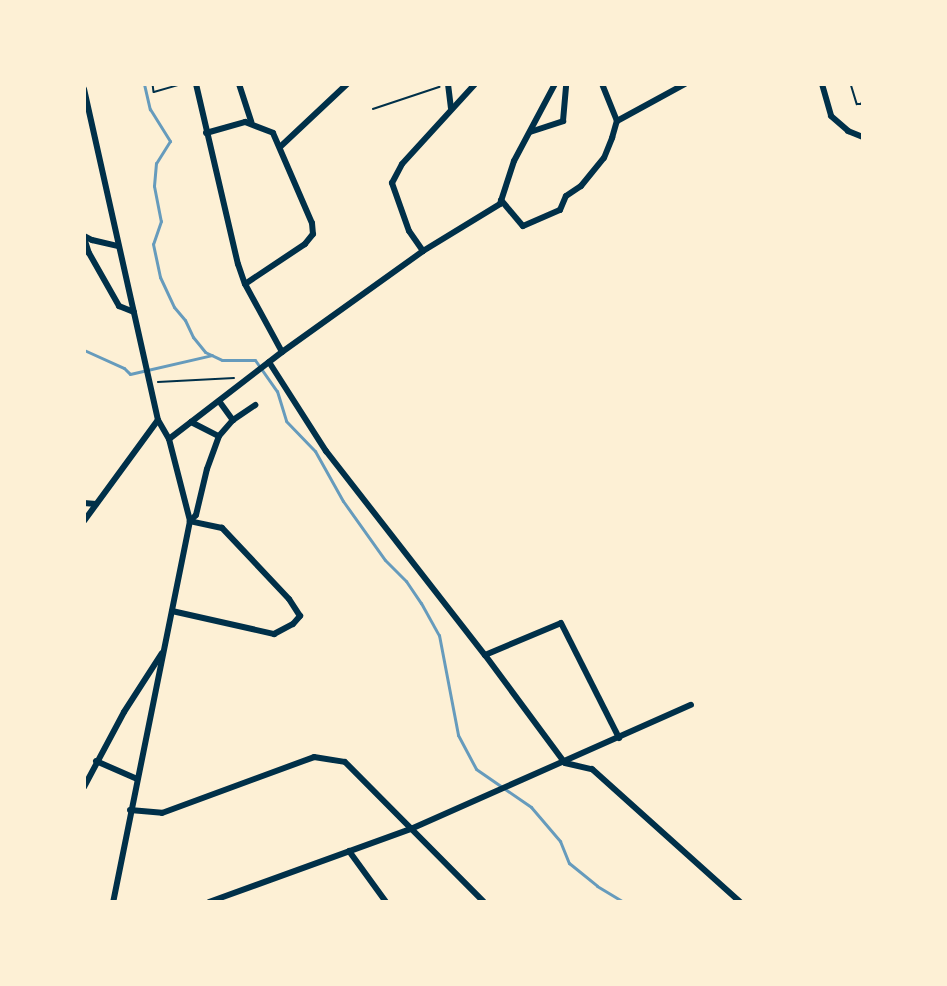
<!DOCTYPE html>
<html>
<head>
<meta charset="utf-8">
<style>
	body { margin:0 }
	#map { position:relative; width:947px; height:986px; overflow:hidden; background:#fdf0d5; font-family:"Noto Sans",sans-serif }
	div>[style] { position:absolute }
	.stream>* { height:3px; margin:-1.5px; padding:0 1.5px; transform-origin:1.5px; border-radius:1.5px; background:#669bbc }
	.path>* { height:1.5px; margin:-0.75px; padding:0 0.75px; transform-origin:0.75px; border-radius:0.75px; background:#003049 }
	.minor>* { height:6px; margin:-3px; padding:0 3px; transform-origin:3px; border-radius:3px; background:#003049 }
	span { translate:-50% -50%; white-space:nowrap; text-align:center; line-height:1.15; -webkit-text-stroke:4.5px #fdf0d5; paint-order:stroke }
	.frame { position:absolute; inset:0; border:86px solid #fdf0d5; pointer-events:none }
</style>
</head>
<body>
<div id="map">
	<div class="stream">
		<div style="left:144px;top:84px;width:26px;rotate:77deg"></div>
		<div style="left:150px;top:109px;width:38px;rotate:58deg"></div>
		<div style="left:170px;top:141px;width:26px;rotate:122deg"></div>
		<div style="left:156px;top:163px;width:23px;rotate:95deg"></div>
		<div style="left:154px;top:186px;width:36px;rotate:79deg"></div>
		<div style="left:161px;top:221px;width:24px;rotate:109deg"></div>
		<div style="left:153px;top:244px;width:34px;rotate:78deg"></div>
		<div style="left:160px;top:277px;width:33px;rotate:65deg"></div>
		<div style="left:174px;top:307px;width:17px;rotate:50deg"></div>
		<div style="left:185px;top:320px;width:19px;rotate:65deg"></div>
		<div style="left:193px;top:337px;width:19px;rotate:51deg"></div>
		<div style="left:205px;top:352px;width:19px;rotate:25deg"></div>
		<div style="left:222px;top:360px;width:33px"></div>
		<div style="left:255px;top:360px;width:38px;rotate:55deg"></div>
		<div style="left:277px;top:391px;width:31px;rotate:73deg"></div>
		<div style="left:286px;top:421px;width:42px;rotate:46deg"></div>
		<div style="left:315px;top:451px;width:57px;rotate:60.8deg"></div>
		<div style="left:343px;top:501px;width:72px;rotate:54.6deg"></div>
		<div style="left:385px;top:560px;width:30px;rotate:45deg"></div>
		<div style="left:406px;top:581px;width:27px;rotate:56deg"></div>
		<div style="left:421px;top:603px;width:37px;rotate:61deg"></div>
		<div style="left:439px;top:635px;width:102px;rotate:79.2deg"></div>
		<div style="left:458px;top:735px;width:38px;rotate:62deg"></div>
		<div style="left:476px;top:769px;width:67px;rotate:34.6deg"></div>
		<div style="left:531px;top:807px;width:45px;rotate:49.5deg"></div>
		<div style="left:560px;top:841px;width:24px;rotate:68deg"></div>
		<div style="left:569px;top:863px;width:36px;rotate:39deg"></div>
		<div style="left:597px;top:886px;width:31px;rotate:31deg"></div>
		<div style="left:84px;top:350px;width:44px;rotate:24.2deg"></div>
		<div style="left:124px;top:368px;width:8px;rotate:45deg"></div>
		<div style="left:130px;top:374px;width:84px;rotate:-13deg"></div>
	</div>
	<div class="path">
		<div style="left:153px;top:84px;width:8px;rotate:83deg"></div>
		<div style="left:154px;top:92px;width:29px;rotate:-16deg"></div>
		<div style="left:851px;top:84px;width:21px;rotate:73deg"></div>
		<div style="left:857px;top:104px;width:4px"></div>
		<div style="left:861px;top:104px;width:4px;rotate:-63deg"></div>
		<div style="left:373px;top:109px;width:70px;rotate:-18.4deg"></div>
		<div style="left:158px;top:382px;width:76px;rotate:-3deg"></div>
	</div>
	<div class="minor">
		<div style="left:196px;top:84px;width:185px;rotate:76.9deg"></div>
		<div style="left:238px;top:264px;width:21px;rotate:71deg"></div>
		<div style="left:245px;top:284px;width:77px;rotate:61.4deg"></div>
		<div style="left:239px;top:84px;width:40px;rotate:72deg"></div>
		<div style="left:448px;top:84px;width:24px;rotate:83deg"></div>
		<div style="left:822px;top:84px;width:33px;rotate:74deg"></div>
		<div style="left:831px;top:116px;width:23px;rotate:41deg"></div>
		<div style="left:848px;top:131px;width:16px;rotate:22deg"></div>
		<div style="left:84px;top:89px;width:339px;rotate:77.4deg"></div>
		<div style="left:158px;top:420px;width:22px;rotate:60deg"></div>
		<div style="left:169px;top:439px;width:85px;rotate:75.6deg"></div>
		<div style="left:190px;top:521px;width:389px;rotate:101.4deg"></div>
		<div style="left:617px;top:121px;width:77px;rotate:-28.6deg"></div>
		<div style="left:530px;top:132px;width:35px;rotate:-18deg"></div>
		<div style="left:563px;top:121px;width:37px;rotate:-85deg"></div>
		<div style="left:206px;top:133px;width:41px;rotate:-15.8deg"></div>
		<div style="left:245px;top:122px;width:30px;rotate:21deg"></div>
		<div style="left:273px;top:133px;width:98px;rotate:66.6deg"></div>
		<div style="left:312px;top:223px;width:11px;rotate:85deg"></div>
		<div style="left:313px;top:234px;width:13px;rotate:129deg"></div>
		<div style="left:305px;top:244px;width:72px;rotate:146.3deg"></div>
		<div style="left:280px;top:147px;width:92px;rotate:-43.2deg"></div>
		<div style="left:501px;top:200px;width:34px;rotate:50deg"></div>
		<div style="left:523px;top:226px;width:40px;rotate:-23.4deg"></div>
		<div style="left:560px;top:210px;width:15px;rotate:-67deg"></div>
		<div style="left:566px;top:196px;width:18px;rotate:-34deg"></div>
		<div style="left:581px;top:186px;width:36px;rotate:-51deg"></div>
		<div style="left:604px;top:158px;width:22px;rotate:-68deg"></div>
		<div style="left:612px;top:138px;width:18px;rotate:-74deg"></div>
		<div style="left:617px;top:121px;width:40px;rotate:-112deg"></div>
		<div style="left:84px;top:236px;width:9px;rotate:27deg"></div>
		<div style="left:92px;top:240px;width:27px;rotate:13deg"></div>
		<div style="left:84px;top:238px;width:16px;rotate:72deg"></div>
		<div style="left:89px;top:253px;width:61px;rotate:60.5deg"></div>
		<div style="left:119px;top:306px;width:16px;rotate:22deg"></div>
		<div style="left:423px;top:251px;width:24px;rotate:-125deg"></div>
		<div style="left:409px;top:231px;width:51px;rotate:-109.5deg"></div>
		<div style="left:392px;top:183px;width:21px;rotate:-62deg"></div>
		<div style="left:402px;top:164px;width:108px;rotate:-47.6deg"></div>
		<div style="left:269px;top:362px;width:106px;rotate:57.4deg"></div>
		<div style="left:326px;top:451px;width:259px;rotate:52.1deg"></div>
		<div style="left:485px;top:655px;width:134px;rotate:53.5deg"></div>
		<div style="left:565px;top:763px;width:28px;rotate:13deg"></div>
		<div style="left:592px;top:769px;width:199px;rotate:41.9deg"></div>
		<div style="left:219px;top:401px;width:24px;rotate:54deg"></div>
		<div style="left:191px;top:422px;width:31px;rotate:27deg"></div>
		<div style="left:169px;top:439px;width:143px;rotate:-37.6deg"></div>
		<div style="left:282px;top:352px;width:173px;rotate:-35.6deg"></div>
		<div style="left:423px;top:251px;width:90px;rotate:-31.4deg"></div>
		<div style="left:500px;top:204px;width:45px;rotate:-72deg"></div>
		<div style="left:514px;top:161px;width:87px;rotate:-62deg"></div>
		<div style="left:84px;top:503px;width:12px;rotate:5deg"></div>
		<div style="left:84px;top:521px;width:125px;rotate:-53.8deg"></div>
		<div style="left:190px;top:521px;width:8px;rotate:-45deg"></div>
		<div style="left:196px;top:515px;width:47px;rotate:-76.6deg"></div>
		<div style="left:207px;top:469px;width:35px;rotate:-70deg"></div>
		<div style="left:219px;top:436px;width:21px;rotate:-49deg"></div>
		<div style="left:233px;top:420px;width:27px;rotate:-34deg"></div>
		<div style="left:172px;top:611px;width:105px;rotate:12.7deg"></div>
		<div style="left:274px;top:634px;width:21px;rotate:-28deg"></div>
		<div style="left:293px;top:624px;width:11px;rotate:-49deg"></div>
		<div style="left:300px;top:616px;width:20px;rotate:-123deg"></div>
		<div style="left:289px;top:599px;width:98px;rotate:-133.3deg"></div>
		<div style="left:222px;top:528px;width:33px;rotate:-168deg"></div>
		<div style="left:485px;top:655px;width:82px;rotate:-22.8deg"></div>
		<div style="left:561px;top:623px;width:129px;rotate:63.2deg"></div>
		<div style="left:96px;top:761px;width:45px;rotate:23.7deg"></div>
		<div style="left:84px;top:787px;width:85px;rotate:-61.9deg"></div>
		<div style="left:124px;top:712px;width:70px;rotate:-57.2deg"></div>
		<div style="left:130px;top:810px;width:32px;rotate:5deg"></div>
		<div style="left:162px;top:813px;width:162px;rotate:-20.2deg"></div>
		<div style="left:314px;top:757px;width:31px;rotate:9deg"></div>
		<div style="left:345px;top:762px;width:197px;rotate:45.2deg"></div>
		<div style="left:349px;top:851px;width:63px;rotate:54deg"></div>
		<div style="left:209px;top:902px;width:217px;rotate:-19.9deg"></div>
		<div style="left:413px;top:828px;width:304px;rotate:-23.9deg"></div>
	</div>
	<div class="frame"></div>
</div>
</body>
</html>
